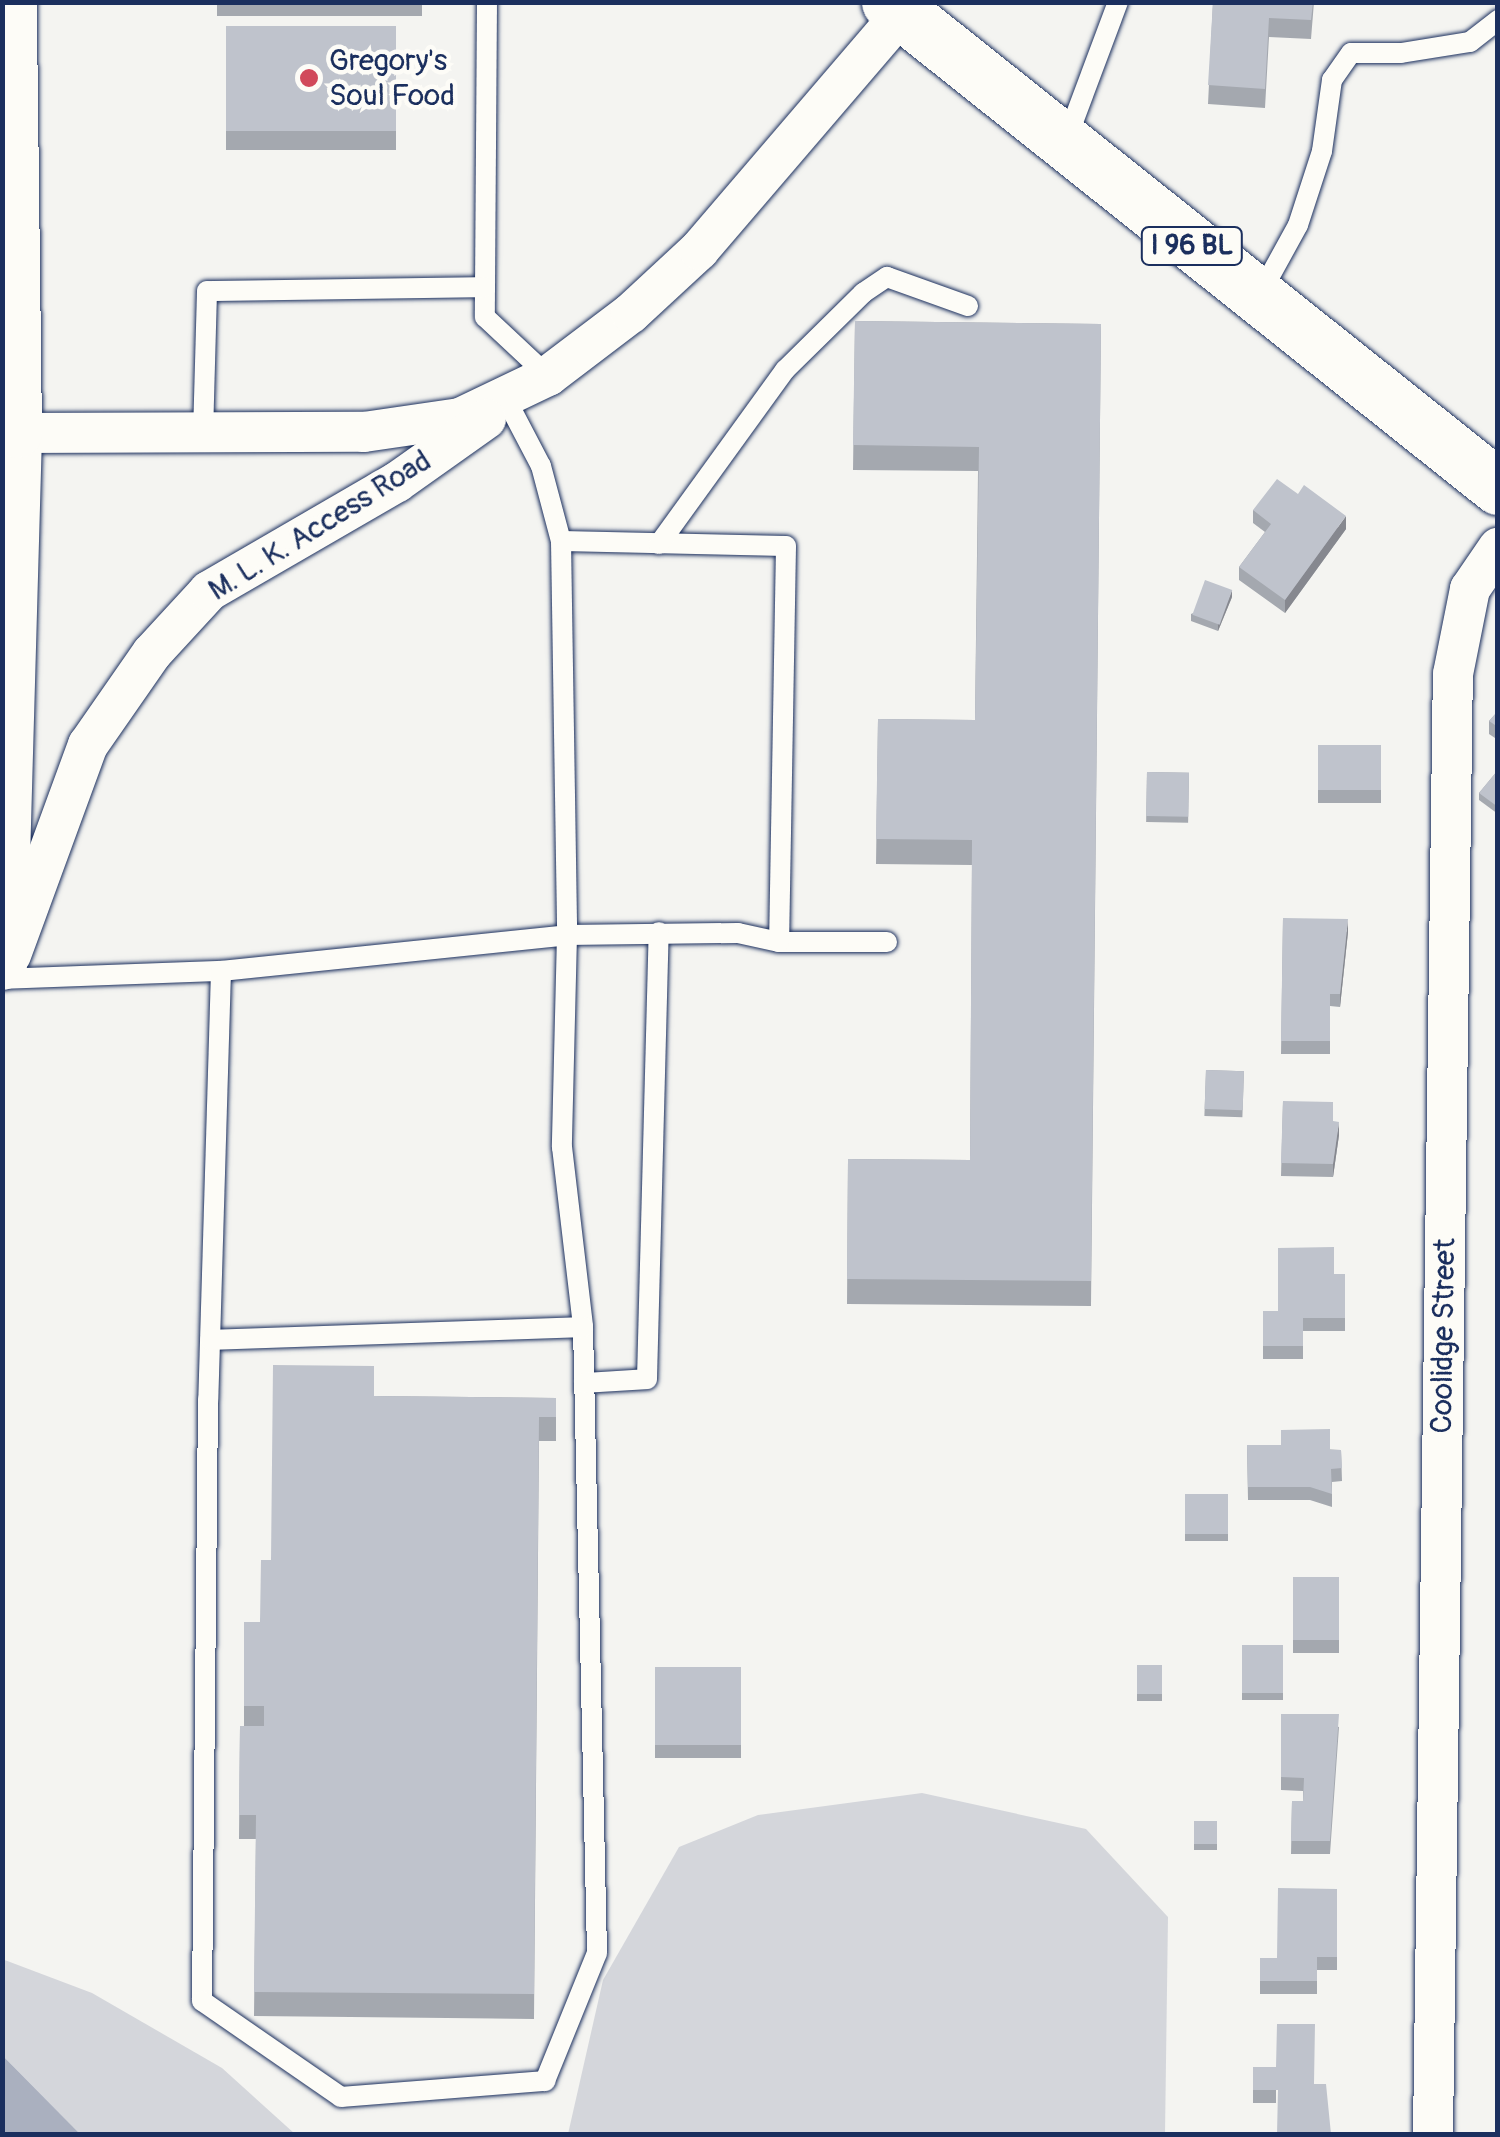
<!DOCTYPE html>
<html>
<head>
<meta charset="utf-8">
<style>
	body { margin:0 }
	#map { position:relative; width:1500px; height:2137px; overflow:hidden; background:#f4f4f1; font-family:Pangolin,sans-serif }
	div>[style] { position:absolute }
	.green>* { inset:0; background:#d4d6db }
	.water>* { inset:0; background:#aab0bf }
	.roads { filter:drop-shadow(0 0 2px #1b2f5e) drop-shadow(0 0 2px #1b2f5e) }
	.service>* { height:20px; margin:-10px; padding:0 10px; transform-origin:10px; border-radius:10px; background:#fdfcf7 }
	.minor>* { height:40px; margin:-20px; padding:0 20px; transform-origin:20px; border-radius:20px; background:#fdfcf7 }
	.tertiary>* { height:50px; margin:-25px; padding:0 25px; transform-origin:25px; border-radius:25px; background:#fdfcf7 }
	.primary>* { height:55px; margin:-27.5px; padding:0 27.5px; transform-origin:27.5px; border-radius:27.5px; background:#fdfcf7 }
	.wall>* { inset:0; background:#a4a8af; transform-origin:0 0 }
	.shaded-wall>* { inset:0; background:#86888f }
	.building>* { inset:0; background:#bfc3cc; transform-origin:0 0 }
	.dots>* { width:28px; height:28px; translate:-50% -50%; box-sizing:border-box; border:5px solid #fdfcf7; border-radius:50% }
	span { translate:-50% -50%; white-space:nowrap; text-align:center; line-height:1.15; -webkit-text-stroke:9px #fdfcf7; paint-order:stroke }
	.shield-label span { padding:2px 8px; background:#fdfcf7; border:2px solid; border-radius:8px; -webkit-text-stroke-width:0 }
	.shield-label { font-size:28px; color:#1b2f5e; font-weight:700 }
	.poi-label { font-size:30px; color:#1b2f5e }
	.left { translate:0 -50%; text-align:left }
	.street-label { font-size:30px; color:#1b2f5e }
	.frame { position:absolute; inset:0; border:5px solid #1b2f5e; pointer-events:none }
</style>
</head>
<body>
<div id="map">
	<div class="green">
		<div style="clip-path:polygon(922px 1793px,1086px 1829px,1168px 1917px,1165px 2134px,568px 2134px,603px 1980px,679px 1847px,758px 1815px)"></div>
		<div style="clip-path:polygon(2px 1959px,92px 1993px,222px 2068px,295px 2134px,80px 2134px,3px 2056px)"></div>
	</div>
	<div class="water">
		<div style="clip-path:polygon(2px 2056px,3px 2056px,80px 2134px,3px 2134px)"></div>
	</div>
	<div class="roads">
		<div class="service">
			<div style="left:487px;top:2px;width:315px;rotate:90.4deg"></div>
			<div style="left:485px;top:317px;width:86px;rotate:43.1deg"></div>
			<div style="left:1066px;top:141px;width:148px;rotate:-69.5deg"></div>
			<div style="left:1259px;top:296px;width:81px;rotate:-61.2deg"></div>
			<div style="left:1298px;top:225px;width:78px;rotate:-72deg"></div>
			<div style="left:1322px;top:151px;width:72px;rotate:-82deg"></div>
			<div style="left:1332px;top:80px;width:33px;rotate:-55deg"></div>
			<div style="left:1351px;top:53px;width:50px"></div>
			<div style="left:1401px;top:53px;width:70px;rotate:-9.1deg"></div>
			<div style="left:1470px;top:42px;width:36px;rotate:-38deg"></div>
			<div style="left:508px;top:403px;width:71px;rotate:62.4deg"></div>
			<div style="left:541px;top:466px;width:78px;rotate:75.1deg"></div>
			<div style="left:561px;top:541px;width:394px;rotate:89.1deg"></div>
			<div style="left:567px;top:935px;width:171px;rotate:-0.7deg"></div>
			<div style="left:738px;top:933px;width:42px;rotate:12.4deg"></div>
			<div style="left:779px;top:942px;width:108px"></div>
			<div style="left:203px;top:435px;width:144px;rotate:-88.4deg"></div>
			<div style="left:207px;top:291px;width:277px;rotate:-0.8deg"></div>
			<div style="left:561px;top:541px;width:225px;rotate:1.3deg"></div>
			<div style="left:786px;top:546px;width:396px;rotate:91deg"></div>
			<div style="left:659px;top:544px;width:215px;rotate:-54.1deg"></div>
			<div style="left:785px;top:370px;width:110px;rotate:-44.6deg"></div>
			<div style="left:863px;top:293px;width:29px;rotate:-34deg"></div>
			<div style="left:887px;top:277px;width:86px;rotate:19.7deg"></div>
			<div style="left:221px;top:971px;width:348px;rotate:-5.9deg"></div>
			<div style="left:567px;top:935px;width:212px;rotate:91.4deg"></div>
			<div style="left:562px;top:1147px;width:181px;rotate:83.3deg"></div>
			<div style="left:2px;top:979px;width:219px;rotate:-2.1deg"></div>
			<div style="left:221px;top:971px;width:428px;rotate:91.7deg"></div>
			<div style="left:208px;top:1399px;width:602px;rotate:90.57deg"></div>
			<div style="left:202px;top:2001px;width:169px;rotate:34.6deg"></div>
			<div style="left:341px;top:2097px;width:205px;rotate:-4.5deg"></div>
			<div style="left:545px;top:2081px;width:138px;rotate:-67.9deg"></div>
			<div style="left:597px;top:1953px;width:626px;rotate:-91.28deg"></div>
			<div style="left:583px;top:1327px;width:373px;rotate:178deg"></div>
			<div style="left:584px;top:1383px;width:63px;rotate:-3.6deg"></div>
			<div style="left:647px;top:1379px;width:447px;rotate:-88.5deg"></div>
		</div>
		<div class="minor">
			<div style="left:17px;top:433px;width:347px;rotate:-0.2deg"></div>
			<div style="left:364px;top:432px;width:97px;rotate:-8.3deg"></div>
			<div style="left:460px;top:418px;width:98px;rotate:-25.5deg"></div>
			<div style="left:548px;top:376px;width:104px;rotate:-37.2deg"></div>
			<div style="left:631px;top:313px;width:93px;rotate:-42.8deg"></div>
			<div style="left:699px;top:250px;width:312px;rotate:-49.4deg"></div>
			<div style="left:11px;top:955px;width:224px;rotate:-69.9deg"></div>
			<div style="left:88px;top:745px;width:112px;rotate:-55.2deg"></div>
			<div style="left:152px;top:653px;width:84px;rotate:-47.4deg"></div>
			<div style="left:209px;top:591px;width:217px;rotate:-30.1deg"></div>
			<div style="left:397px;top:482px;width:109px;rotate:-35.3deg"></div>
			<div style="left:1433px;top:2134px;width:1460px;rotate:-89.22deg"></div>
			<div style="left:1453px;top:674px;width:87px;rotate:-78.7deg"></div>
			<div style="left:1470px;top:589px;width:50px;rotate:-55.7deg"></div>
		</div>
		<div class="tertiary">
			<div style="left:2px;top:965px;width:532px;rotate:-88.38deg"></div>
			<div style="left:17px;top:433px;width:431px;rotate:-90.7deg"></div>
		</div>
		<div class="primary">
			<div style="left:889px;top:2px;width:779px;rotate:38.53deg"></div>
		</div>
	</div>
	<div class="wall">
		<div style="left:217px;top:2px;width:205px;height:14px"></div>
		<div style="clip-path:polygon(1213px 2px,1314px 2px,1311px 39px,1269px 37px,1265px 108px,1208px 104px)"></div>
		<div style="left:226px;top:26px;width:170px;height:124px"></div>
		<div style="clip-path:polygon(855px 321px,1101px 324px,1091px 1306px,847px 1304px,848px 1159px,970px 1160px,972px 865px,876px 864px,878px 719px,975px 720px,978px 471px,853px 470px)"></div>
		<div style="clip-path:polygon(1253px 510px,1346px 529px,1285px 613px,1239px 580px,1239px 567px,1265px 532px,1253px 523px)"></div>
		<div style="clip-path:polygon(1232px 597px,1218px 631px,1191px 621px,1191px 614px)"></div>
		<div style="clip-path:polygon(1498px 711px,1498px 740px,1489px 734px,1489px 721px)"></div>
		<div style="left:1318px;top:745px;width:63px;height:58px"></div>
		<div style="clip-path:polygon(1498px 770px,1498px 814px,1479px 800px,1479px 793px)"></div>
		<div style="left:1147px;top:772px;width:42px;height:50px;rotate:1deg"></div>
		<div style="clip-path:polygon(1283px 918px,1348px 932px,1340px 1007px,1330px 1006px,1330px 1054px,1281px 1054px)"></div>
		<div style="left:1206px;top:1070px;width:38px;height:46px;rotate:2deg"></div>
		<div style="clip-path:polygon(1283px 1101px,1333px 1121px,1339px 1135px,1333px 1177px,1281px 1176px)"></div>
		<div style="clip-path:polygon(1334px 1274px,1345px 1274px,1345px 1331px,1303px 1331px,1303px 1359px,1263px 1359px,1263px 1311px,1278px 1311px)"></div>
		<div style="clip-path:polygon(374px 1396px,556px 1398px,556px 1441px,539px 1441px,534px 2019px,254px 2016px,256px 1839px,239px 1839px,240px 1726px,244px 1726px,244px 1622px,260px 1622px,271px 1560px)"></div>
		<div style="clip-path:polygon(1247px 1445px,1341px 1450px,1342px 1481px,1332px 1482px,1332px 1507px,1310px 1500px,1248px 1500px)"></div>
		<div style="left:1185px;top:1494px;width:43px;height:47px"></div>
		<div style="left:1293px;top:1577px;width:46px;height:76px"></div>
		<div style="left:1242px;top:1645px;width:41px;height:55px"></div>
		<div style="left:1137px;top:1665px;width:25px;height:36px"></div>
		<div style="left:655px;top:1667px;width:86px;height:91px"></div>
		<div style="clip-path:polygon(1281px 1714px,1339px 1727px,1330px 1854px,1291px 1854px,1292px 1801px,1303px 1801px,1303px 1791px,1281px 1790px)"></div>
		<div style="left:1194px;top:1821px;width:23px;height:29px"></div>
		<div style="clip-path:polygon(1337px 1889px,1337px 1970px,1317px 1970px,1317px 1994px,1260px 1994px,1260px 1958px,1277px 1958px)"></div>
		<div style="left:1253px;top:2067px;width:23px;height:36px"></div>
	</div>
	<div class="shaded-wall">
		<div style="clip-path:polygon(1346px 516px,1346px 529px,1285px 613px,1285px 600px)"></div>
		<div style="clip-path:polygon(1232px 590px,1232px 597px,1218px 631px,1218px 625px)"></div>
		<div style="clip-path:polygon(1348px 919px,1348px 932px,1340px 1007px,1340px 994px)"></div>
		<div style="clip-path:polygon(1339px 1122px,1339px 1135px,1333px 1177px,1333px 1164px)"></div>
	</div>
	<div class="building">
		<div style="clip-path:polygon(1213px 2px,1313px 2px,1311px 20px,1269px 18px,1265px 89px,1208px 85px)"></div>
		<div style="left:226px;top:26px;width:170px;height:105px"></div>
		<div style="clip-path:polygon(855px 321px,1101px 324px,1091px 1281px,847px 1279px,848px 1159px,970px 1160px,972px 840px,876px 839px,878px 719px,975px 720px,979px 447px,853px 445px)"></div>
		<div style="clip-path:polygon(1277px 479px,1298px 494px,1304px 485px,1346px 516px,1285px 600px,1239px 567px,1271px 524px,1253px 510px)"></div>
		<div style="left:1205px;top:580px;width:29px;height:37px;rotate:20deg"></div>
		<div style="clip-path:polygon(1498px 711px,1498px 727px,1489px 721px)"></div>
		<div style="left:1318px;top:745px;width:63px;height:45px"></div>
		<div style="clip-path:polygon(1498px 770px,1498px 807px,1479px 793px)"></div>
		<div style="left:1147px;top:772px;width:42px;height:44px;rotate:1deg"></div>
		<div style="clip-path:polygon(1283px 918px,1348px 919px,1340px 994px,1330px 994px,1330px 1041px,1281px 1041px)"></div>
		<div style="left:1206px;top:1070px;width:38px;height:39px;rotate:2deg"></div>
		<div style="clip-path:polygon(1283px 1101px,1333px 1102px,1333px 1121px,1339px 1122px,1333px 1164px,1281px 1163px)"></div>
		<div style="clip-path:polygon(1334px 1247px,1334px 1274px,1345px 1274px,1345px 1318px,1303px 1318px,1303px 1346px,1263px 1346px,1263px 1311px,1278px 1311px,1278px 1248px)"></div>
		<div style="clip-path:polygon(273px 1365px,374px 1366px,374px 1396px,556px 1398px,556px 1417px,539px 1417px,534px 1994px,254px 1992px,256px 1815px,239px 1815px,240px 1726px,264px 1726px,264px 1706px,244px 1706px,244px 1622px,260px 1622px,261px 1560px,271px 1560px)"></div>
		<div style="clip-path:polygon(1330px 1429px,1330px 1450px,1341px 1450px,1342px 1468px,1331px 1469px,1332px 1494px,1310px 1487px,1248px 1487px,1247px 1445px,1281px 1445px,1281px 1430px)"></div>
		<div style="left:1185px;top:1494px;width:43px;height:40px"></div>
		<div style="left:1293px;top:1577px;width:46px;height:63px"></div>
		<div style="left:1242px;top:1645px;width:41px;height:48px"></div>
		<div style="left:1137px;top:1665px;width:25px;height:29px"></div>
		<div style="left:655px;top:1667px;width:86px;height:78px"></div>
		<div style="clip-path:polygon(1281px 1714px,1339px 1714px,1330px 1841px,1291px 1841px,1292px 1801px,1303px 1801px,1304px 1778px,1281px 1777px)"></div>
		<div style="left:1194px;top:1821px;width:23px;height:23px"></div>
		<div style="clip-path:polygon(1278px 1888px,1337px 1889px,1337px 1957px,1317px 1957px,1317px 1981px,1260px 1981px,1260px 1958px,1277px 1958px)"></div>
		<div style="clip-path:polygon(1277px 2024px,1315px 2024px,1314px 2084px,1326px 2084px,1331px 2134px,1277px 2134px,1278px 2090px,1253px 2090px,1253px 2067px,1276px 2067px)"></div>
	</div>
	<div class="dots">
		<div style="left:309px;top:78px;background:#d1495b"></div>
	</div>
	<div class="shield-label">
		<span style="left:1192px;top:246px">I 96 BL</span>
	</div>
	<div class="poi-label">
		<span class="left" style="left:329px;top:78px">Gregory's<br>Soul Food</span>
	</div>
	<div class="street-label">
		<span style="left:320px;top:526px;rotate:-32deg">M. L. K. Access Road</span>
		<span style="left:1444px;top:1336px;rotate:-89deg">Coolidge Street</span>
	</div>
	<div class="frame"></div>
</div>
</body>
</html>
